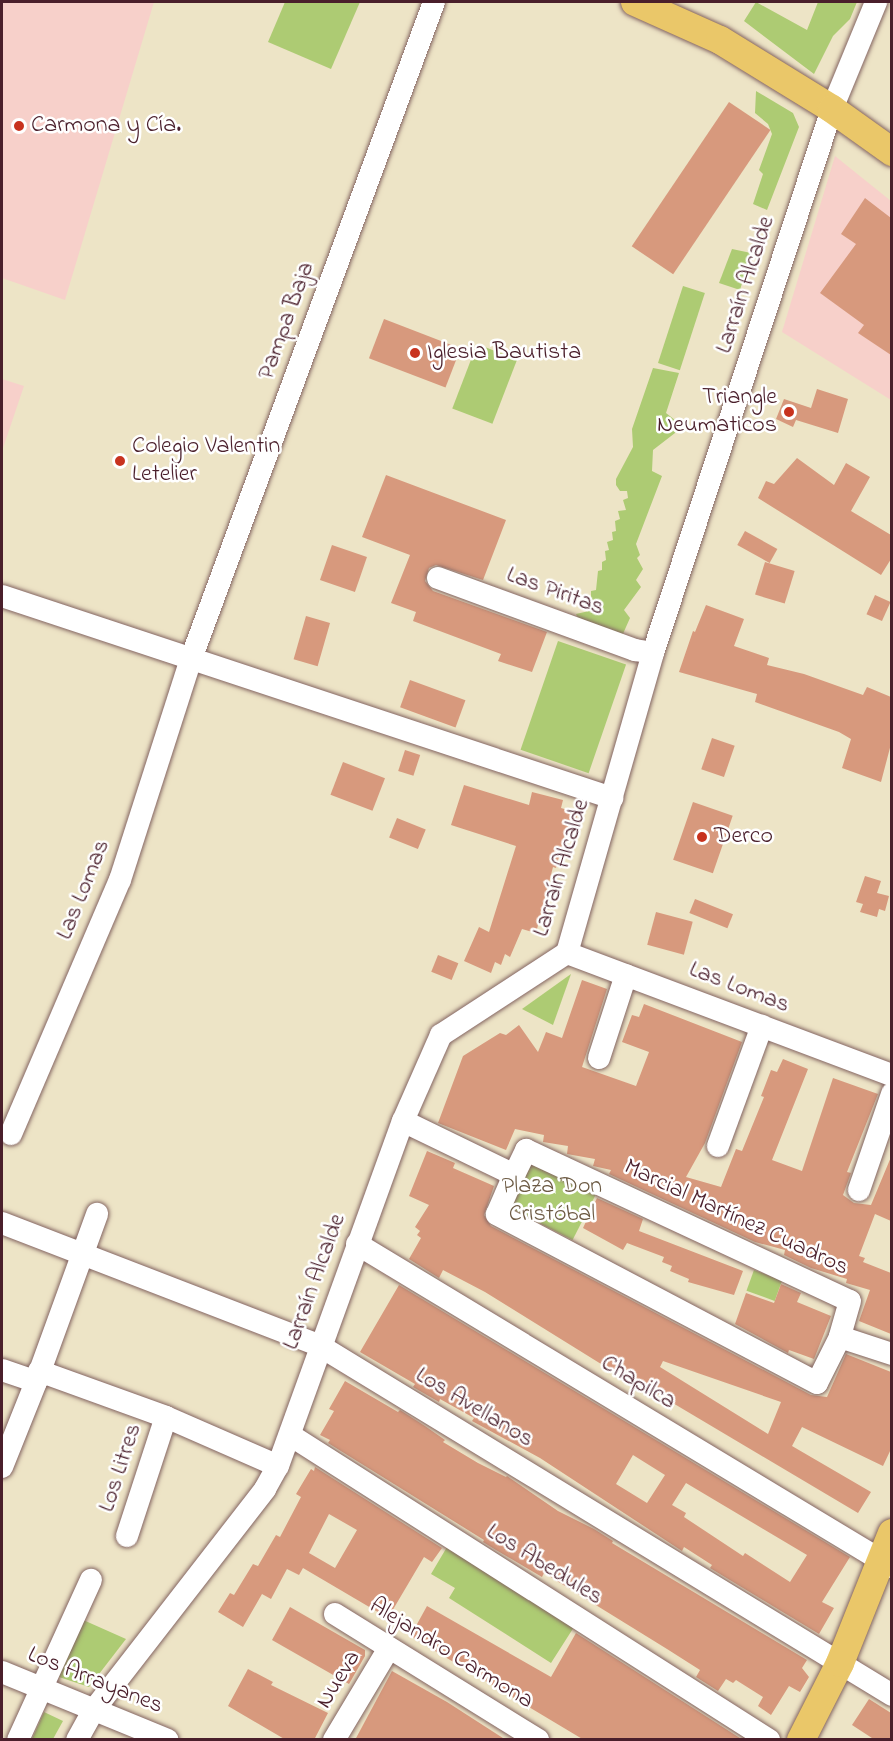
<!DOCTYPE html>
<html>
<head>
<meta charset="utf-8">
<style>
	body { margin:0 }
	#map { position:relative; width:893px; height:1741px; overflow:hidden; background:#ede4c6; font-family:"Indie Flower",sans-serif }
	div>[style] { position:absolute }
	.built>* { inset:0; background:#f7d0ca }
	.green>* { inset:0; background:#adcb73; transform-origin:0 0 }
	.building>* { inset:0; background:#d7997d; transform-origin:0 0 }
	.roads { filter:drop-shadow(0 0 2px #836461) drop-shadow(0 0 2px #836461) }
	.minor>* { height:22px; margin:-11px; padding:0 11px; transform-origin:11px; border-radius:11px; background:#fff }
	.major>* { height:28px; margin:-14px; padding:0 14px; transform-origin:14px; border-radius:14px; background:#eac769 }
	.dots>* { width:16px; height:16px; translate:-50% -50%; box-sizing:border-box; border:3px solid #fff; border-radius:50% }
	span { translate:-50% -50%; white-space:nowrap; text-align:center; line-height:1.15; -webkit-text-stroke:5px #fff; paint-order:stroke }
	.poi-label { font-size:24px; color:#4a1f2b }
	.left { translate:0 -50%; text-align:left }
	.right { translate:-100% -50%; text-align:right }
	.street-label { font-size:24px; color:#4a1f2b }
	.park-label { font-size:24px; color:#6d5b44 }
	.frame { position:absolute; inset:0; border:3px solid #4a1f2b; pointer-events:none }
</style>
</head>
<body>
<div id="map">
	<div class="built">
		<div style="clip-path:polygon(2px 2px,154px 2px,65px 300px,2px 278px)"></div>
		<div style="clip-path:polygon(835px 156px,891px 201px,891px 400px,782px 332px)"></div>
		<div style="clip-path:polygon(2px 379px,24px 386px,2px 451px)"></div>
	</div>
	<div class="green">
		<div style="clip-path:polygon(285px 2px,360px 2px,331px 69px,268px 42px)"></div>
		<div style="clip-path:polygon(756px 2px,807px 30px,818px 2px,857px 2px,850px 19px,833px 36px,814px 74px,744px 21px)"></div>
		<div style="clip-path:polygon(756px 91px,793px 113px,799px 127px,767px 210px,753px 204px,763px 174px,759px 170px,772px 134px,768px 124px,755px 113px)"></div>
		<div style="clip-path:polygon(732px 249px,751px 253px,740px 290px,719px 283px)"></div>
		<div style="left:683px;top:286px;width:23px;height:81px;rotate:18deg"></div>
		<div style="left:477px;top:344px;width:43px;height:69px;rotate:21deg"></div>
		<div style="clip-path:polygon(653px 368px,679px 373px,666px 413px,680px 424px,675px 433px,653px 450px,652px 471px,662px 476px,636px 544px,640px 555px,637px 558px,643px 569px,636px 580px,641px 587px,624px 610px,630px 618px,622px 636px,580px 623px,576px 614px,589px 611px,587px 601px,591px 600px,591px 591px,596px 590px,598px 571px,602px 570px,602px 562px,606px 560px,605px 551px,609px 550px,607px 542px,613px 540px,612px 532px,616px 531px,615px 521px,620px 519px,618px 511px,626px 510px,623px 500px,628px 498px,627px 491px,620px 491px,616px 485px,616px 479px,633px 447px,632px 429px)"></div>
		<div style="left:558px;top:641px;width:72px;height:115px;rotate:19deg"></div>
		<div style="clip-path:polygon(571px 974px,553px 1025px,522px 1009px)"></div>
		<div style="left:532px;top:1161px;width:72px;height:52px;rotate:27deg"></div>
		<div style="left:754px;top:1270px;width:30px;height:22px;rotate:20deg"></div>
		<div style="clip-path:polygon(447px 1547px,574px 1627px,551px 1663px,449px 1598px,455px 1588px,431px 1574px)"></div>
		<div style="clip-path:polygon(81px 1619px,126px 1639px,89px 1687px,59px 1677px)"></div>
		<div style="clip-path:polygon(44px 1712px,63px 1721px,53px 1739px,32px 1739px)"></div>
	</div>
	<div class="building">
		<div style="left:729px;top:102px;width:50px;height:174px;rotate:34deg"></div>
		<div style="clip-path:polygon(865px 198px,891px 218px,891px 355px,858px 333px,864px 325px,820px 293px,856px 244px,841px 234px)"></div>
		<div style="left:384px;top:319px;width:82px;height:42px;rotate:21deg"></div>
		<div style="clip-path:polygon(817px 389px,848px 399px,838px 433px,796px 420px,793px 427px,776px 419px,784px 399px,811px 408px)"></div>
		<div style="clip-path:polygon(797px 458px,834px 485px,846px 463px,870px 477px,851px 511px,891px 535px,891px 559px,881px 575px,758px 498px,766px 481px,774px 484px)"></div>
		<div style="clip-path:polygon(386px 475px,506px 520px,483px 580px,436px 565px,429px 568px,425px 581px,433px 591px,547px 632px,532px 672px,498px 661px,501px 654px,413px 621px,416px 612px,391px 603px,410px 555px,362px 537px)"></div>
		<div style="left:745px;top:531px;width:37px;height:16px;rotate:29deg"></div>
		<div style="left:332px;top:545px;width:37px;height:37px;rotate:19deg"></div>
		<div style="left:765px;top:562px;width:31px;height:34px;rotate:17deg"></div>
		<div style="left:875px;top:595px;width:17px;height:21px;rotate:24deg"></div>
		<div style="clip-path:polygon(706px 605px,744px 619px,734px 646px,769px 658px,767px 665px,804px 674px,863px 695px,867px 687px,891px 697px,891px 744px,881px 782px,842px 768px,851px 739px,839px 732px,755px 702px,757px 694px,679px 672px,693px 631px,695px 632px)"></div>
		<div style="left:306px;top:616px;width:25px;height:45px;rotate:16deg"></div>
		<div style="left:410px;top:680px;width:59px;height:29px;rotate:20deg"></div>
		<div style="left:712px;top:738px;width:24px;height:33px;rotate:19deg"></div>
		<div style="left:405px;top:750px;width:16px;height:22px;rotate:18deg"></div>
		<div style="left:343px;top:762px;width:45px;height:35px;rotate:21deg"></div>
		<div style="clip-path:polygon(464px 785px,529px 805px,532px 792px,563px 800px,561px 808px,578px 813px,571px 836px,565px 834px,556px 868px,553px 867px,536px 933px,522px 929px,510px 957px,505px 954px,501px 965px,495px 962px,491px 973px,464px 961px,479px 927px,489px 932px,516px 846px,451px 825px)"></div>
		<div style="left:693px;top:802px;width:42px;height:61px;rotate:19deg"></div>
		<div style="left:397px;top:818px;width:31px;height:21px;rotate:22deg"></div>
		<div style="clip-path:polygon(865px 876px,881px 881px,877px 893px,889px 896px,885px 911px,879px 909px,877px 917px,860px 912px,863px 904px,856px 902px)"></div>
		<div style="left:695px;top:899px;width:41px;height:15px;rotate:22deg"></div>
		<div style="left:656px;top:912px;width:38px;height:34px;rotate:15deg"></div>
		<div style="left:438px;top:955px;width:22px;height:18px;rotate:22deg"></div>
		<div style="clip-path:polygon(582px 980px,607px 989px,582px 1067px,636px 1086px,649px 1052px,622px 1042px,632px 1015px,639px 1017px,644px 1004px,742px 1042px,705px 1143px,686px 1177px,721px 1187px,736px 1149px,742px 1151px,764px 1097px,761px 1096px,771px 1070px,777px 1072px,783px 1059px,808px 1069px,772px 1160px,802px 1171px,833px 1078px,878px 1094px,847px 1172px,851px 1173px,843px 1195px,854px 1203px,871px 1205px,891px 1157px,891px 1221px,875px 1214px,859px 1256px,865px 1258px,863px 1262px,891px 1273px,891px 1334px,859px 1321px,870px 1290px,846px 1283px,847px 1279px,811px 1268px,784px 1255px,785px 1250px,755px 1242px,609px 1174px,611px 1170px,593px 1166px,595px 1159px,567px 1154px,568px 1146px,543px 1142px,544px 1135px,515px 1129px,506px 1150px,438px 1123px,463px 1056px,500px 1033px,506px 1035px,519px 1025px,538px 1052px,546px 1032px,562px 1038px)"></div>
		<div style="clip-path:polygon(evenodd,427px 1151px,455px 1163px,453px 1168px,494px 1186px,484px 1215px,491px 1226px,811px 1395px,827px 1397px,846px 1354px,891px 1372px,891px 1449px,883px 1466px,802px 1427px,792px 1446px,871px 1492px,858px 1513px,624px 1374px,622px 1377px,485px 1292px,443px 1270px,439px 1278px,409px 1259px,421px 1238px,417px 1235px,420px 1231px,415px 1227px,429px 1205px,409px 1196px,427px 1151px,663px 1361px,781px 1402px,768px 1434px,660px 1367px,663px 1361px)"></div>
		<div style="clip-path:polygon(597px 1198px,643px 1219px,639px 1231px,743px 1271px,734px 1295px,688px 1282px,689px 1279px,670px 1271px,672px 1266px,662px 1262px,664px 1257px,627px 1243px,623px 1250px,583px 1228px)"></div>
		<div style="clip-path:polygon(781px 1284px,801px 1293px,797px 1302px,831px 1316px,814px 1359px,789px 1350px,788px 1353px,735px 1324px,746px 1293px,774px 1303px)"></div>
		<div style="clip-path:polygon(evenodd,399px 1285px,850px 1557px,822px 1602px,834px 1608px,819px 1634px,710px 1568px,712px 1565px,684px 1547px,682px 1551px,540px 1458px,472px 1421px,474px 1418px,440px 1399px,439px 1402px,413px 1387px,415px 1384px,360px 1352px,399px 1285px,633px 1455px,665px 1475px,647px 1503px,616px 1484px,633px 1455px,399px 1285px,686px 1483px,807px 1555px,790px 1582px,745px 1553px,743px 1556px,684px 1517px,686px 1513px,672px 1505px,686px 1483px)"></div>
		<div style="clip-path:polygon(345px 1381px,398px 1412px,400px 1410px,425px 1426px,445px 1440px,443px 1442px,478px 1463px,506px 1477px,507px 1476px,558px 1511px,594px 1529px,613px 1541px,612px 1543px,807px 1660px,802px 1668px,809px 1677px,800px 1692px,789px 1686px,771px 1715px,758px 1706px,763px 1697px,736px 1680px,733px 1683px,726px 1679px,718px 1691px,696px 1677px,700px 1670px,667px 1649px,544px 1573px,542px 1577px,496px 1550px,483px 1542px,484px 1540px,328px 1443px,330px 1440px,320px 1435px,334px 1411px,329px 1409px)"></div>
		<div style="clip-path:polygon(evenodd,315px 1467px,442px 1548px,432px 1562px,424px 1557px,388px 1618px,303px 1568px,299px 1575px,287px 1569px,271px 1599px,262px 1594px,243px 1627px,218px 1612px,230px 1593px,234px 1595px,253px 1564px,258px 1566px,276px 1535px,280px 1537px,301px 1497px,296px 1494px,311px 1469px,314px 1471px,315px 1467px,329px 1514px,357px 1530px,335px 1568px,309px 1553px,329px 1514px)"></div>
		<div style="clip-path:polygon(427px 1606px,551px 1677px,576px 1633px,743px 1740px,584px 1740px,415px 1639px,411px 1635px)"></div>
		<div style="clip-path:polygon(290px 1607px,365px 1650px,365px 1656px,349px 1684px,272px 1640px)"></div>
		<div style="clip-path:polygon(248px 1669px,273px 1682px,271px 1685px,328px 1713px,314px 1740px,286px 1740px,228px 1706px)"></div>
		<div style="clip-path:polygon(392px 1671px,447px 1702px,506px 1740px,355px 1740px)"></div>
		<div style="clip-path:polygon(869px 1699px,891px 1713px,891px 1740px,875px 1740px,852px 1725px)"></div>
	</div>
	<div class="roads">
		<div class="minor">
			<div style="left:438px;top:578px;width:210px;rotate:20.1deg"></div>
			<div style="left:635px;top:650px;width:18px;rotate:9deg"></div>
			<div style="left:2px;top:596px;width:643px;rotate:18.32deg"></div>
			<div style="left:567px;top:953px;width:347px;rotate:20.6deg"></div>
			<div style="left:599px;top:1058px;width:87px;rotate:-72deg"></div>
			<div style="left:403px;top:1121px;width:123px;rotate:25.9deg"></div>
			<div style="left:514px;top:1175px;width:28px;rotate:-64deg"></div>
			<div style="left:526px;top:1150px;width:357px;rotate:25deg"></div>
			<div style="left:850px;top:1301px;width:37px;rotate:106deg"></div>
			<div style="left:840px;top:1337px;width:51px;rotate:116.6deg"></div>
			<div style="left:817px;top:1383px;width:362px;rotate:-152.2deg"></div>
			<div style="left:497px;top:1214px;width:43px;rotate:-66.4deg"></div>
			<div style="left:11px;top:1134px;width:276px;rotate:-66.8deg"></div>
			<div style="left:120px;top:880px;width:232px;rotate:-72.2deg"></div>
			<div style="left:191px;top:659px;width:700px;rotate:-69.7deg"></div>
			<div style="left:718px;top:1146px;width:128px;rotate:-69.9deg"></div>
			<div style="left:859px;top:1190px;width:102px;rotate:-71deg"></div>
			<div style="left:2px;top:1223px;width:341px;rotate:21.1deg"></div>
			<div style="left:320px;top:1346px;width:670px;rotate:31.39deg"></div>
			<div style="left:357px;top:1244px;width:625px;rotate:31.12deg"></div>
			<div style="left:840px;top:1337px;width:55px;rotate:18.1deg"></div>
			<div style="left:2px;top:1370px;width:36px;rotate:19deg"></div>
			<div style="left:39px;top:1371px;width:135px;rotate:19.9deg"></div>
			<div style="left:166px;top:1417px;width:122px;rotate:23.6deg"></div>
			<div style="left:290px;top:1435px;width:568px;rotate:32.49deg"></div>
			<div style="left:2px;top:1467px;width:92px;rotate:-68.2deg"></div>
			<div style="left:36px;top:1382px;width:179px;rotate:-70deg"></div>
			<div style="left:127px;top:1536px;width:125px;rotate:-71.9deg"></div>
			<div style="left:335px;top:1614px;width:239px;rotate:31.8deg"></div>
			<div style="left:2px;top:1672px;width:179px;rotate:22.3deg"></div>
			<div style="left:18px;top:1740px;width:176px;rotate:-65.5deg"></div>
			<div style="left:77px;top:1740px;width:33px;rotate:-61deg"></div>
			<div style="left:93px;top:1711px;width:281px;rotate:-52.2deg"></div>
			<div style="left:265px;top:1489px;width:26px;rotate:-61deg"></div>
			<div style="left:278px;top:1466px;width:367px;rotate:-70.1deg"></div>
			<div style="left:403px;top:1121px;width:94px;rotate:-66.2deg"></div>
			<div style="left:441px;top:1035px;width:150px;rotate:-33.1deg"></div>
			<div style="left:567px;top:953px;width:312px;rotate:-74deg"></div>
			<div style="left:653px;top:653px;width:573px;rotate:-71.79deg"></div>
			<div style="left:832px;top:109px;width:116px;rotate:-67.6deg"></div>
			<div style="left:334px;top:1740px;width:107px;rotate:-59.1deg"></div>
		</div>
		<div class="major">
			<div style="left:635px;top:2px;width:93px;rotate:24.1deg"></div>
			<div style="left:720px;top:40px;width:132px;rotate:31.6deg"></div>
			<div style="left:832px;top:109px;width:74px;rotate:35.6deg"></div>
			<div style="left:801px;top:1740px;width:86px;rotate:-63.1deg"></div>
			<div style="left:840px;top:1663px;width:140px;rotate:-68.2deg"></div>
		</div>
	</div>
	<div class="dots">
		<div style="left:19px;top:126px;background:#c8321e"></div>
		<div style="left:415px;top:353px;background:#c8321e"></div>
		<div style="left:789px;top:412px;background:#c8321e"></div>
		<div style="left:120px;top:461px;background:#c8321e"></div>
		<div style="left:702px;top:837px;background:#c8321e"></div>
	</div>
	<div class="poi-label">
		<span class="left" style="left:31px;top:126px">Carmona y Cía.</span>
		<span class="left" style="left:427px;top:353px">Iglesia Bautista</span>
		<span class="right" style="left:777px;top:412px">Triangle<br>Neumaticos</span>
		<span class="left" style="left:132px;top:461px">Colegio Valentin<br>Letelier</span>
		<span class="left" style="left:714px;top:837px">Derco</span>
	</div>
	<div class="street-label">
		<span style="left:746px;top:285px;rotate:-72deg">Larraín Alcalde</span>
		<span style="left:287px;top:321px;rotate:-70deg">Pampa Baja</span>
		<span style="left:555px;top:592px;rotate:20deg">Las Piritas</span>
		<span style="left:562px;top:868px;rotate:-73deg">Larraín Alcalde</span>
		<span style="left:84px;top:890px;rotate:-68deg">Las Lomas</span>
		<span style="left:739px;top:988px;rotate:21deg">Las Lomas</span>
		<span style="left:736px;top:1218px;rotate:25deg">Marcial Martínez Cuadros</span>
		<span style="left:315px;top:1282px;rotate:-70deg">Larraín Alcalde</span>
		<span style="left:638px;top:1383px;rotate:31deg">Chapilca</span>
		<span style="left:474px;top:1408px;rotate:31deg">Los Avellanos</span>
		<span style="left:121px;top:1468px;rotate:-72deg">Los Litres</span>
		<span style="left:544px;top:1565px;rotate:32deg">Los Abedules</span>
		<span style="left:451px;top:1654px;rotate:32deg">Alejandro Carmona</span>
		<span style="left:339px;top:1680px;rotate:-59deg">Nueva</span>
		<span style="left:95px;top:1681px;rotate:22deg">Los Arrayanes</span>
	</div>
	<div class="park-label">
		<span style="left:552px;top:1201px">Plaza Don<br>Cristóbal</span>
	</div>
	<div class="frame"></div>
</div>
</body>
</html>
